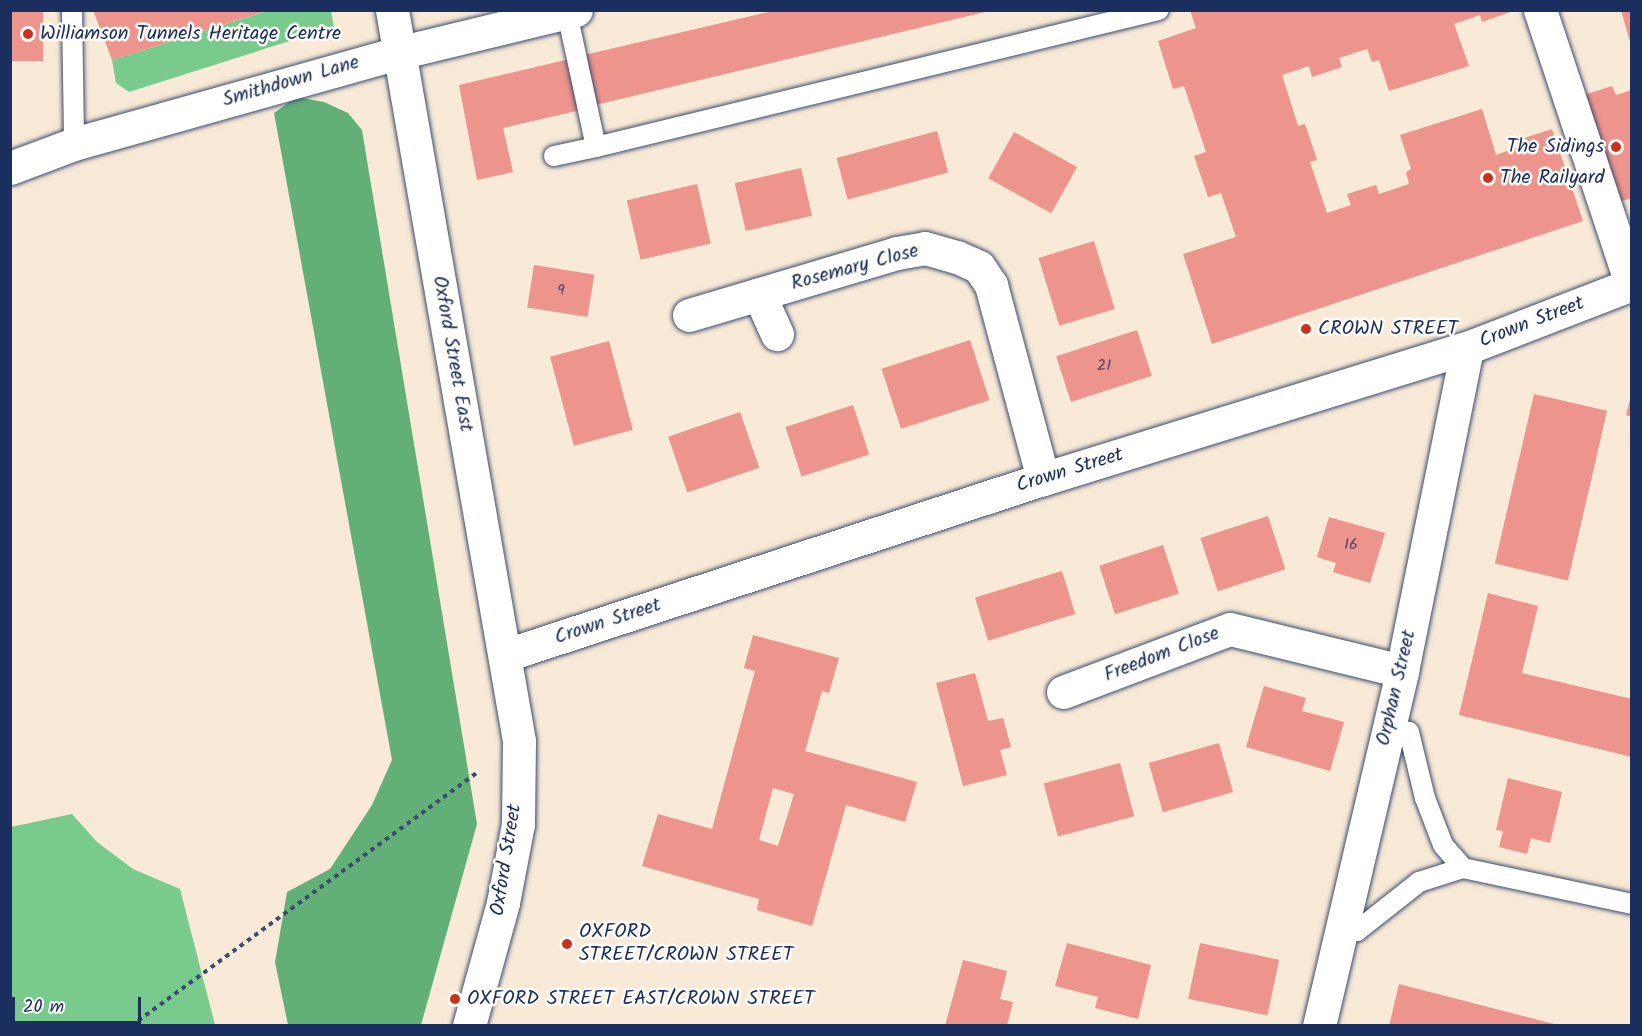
<!DOCTYPE html>
<html>
<head>
<meta charset="utf-8">
<style>
	body { margin:0 }
	#map { position:relative; width:1642px; height:1036px; overflow:hidden; background:#f8ead7; font-family:Kalam,sans-serif }
	div>[style] { position:absolute }
	.green>* { inset:0; background:#78cb8d }
	.forest>* { inset:0; background:#62af78 }
	.building>* { inset:0; background:#ed948d; transform-origin:0 0 }
	.path>* { height:4px; margin-top:-2px; transform-origin:0; background:repeating-linear-gradient(90deg,#3c4b70 0 4.5px,transparent 0 9px) }
	.roads { filter:drop-shadow(0 0 2px #3c4b70) drop-shadow(0 0 2px #3c4b70) }
	.service>* { height:20px; margin:-10px; padding:0 10px; transform-origin:10px; border-radius:10px; background:#fff }
	.minor>* { height:33px; margin:-16.5px; padding:0 16.5px; transform-origin:16.5px; border-radius:16.5px; background:#fff }
	.tertiary>* { height:33px; margin:-16.5px; padding:0 16.5px; transform-origin:16.5px; border-radius:16.5px; background:#fff }
	.dots>* { width:16px; height:16px; translate:-50% -50%; box-sizing:border-box; border:3px solid #fdfcf7; border-radius:50% }
	span { translate:-50% -50%; white-space:nowrap; text-align:center; line-height:1.15; -webkit-text-stroke:5px #fdfcf7; paint-order:stroke }
	.number-label { font-size:16px; color:#50486a }
	.number-label span { -webkit-text-stroke-width:0 }
	.poi-label { font-size:20px; color:#1b2f5e }
	.left { translate:0 -50%; text-align:left }
	.right { translate:-100% -50%; text-align:right }
	.street-label { font-size:20px; color:#1b2f5e }
	.frame { position:absolute; inset:0; border:12px solid #1b2f5e; pointer-events:none }
	.scale { position:absolute; left:12px; top:997px; width:129px; height:27px; box-sizing:border-box; border:3px solid #1b2f5e; border-top:0; padding-left:8px; font-size:18px; line-height:21px; white-space:nowrap; color:#1b2f5e; -webkit-text-stroke:4px #fdfcf7; paint-order:stroke }
</style>
</head>
<body>
<div id="map">
	<div class="green">
		<div style="clip-path:polygon(267px 11px,331px 11px,334px 27px,129px 92px,116px 83px,112px 60px)"></div>
		<div style="clip-path:polygon(72px 814px,97px 842px,133px 869px,180px 889px,215px 1025px,11px 1025px,11px 827px)"></div>
	</div>
	<div class="forest">
		<div style="clip-path:polygon(296px 97px,324px 102px,348px 113px,362px 130px,477px 824px,421px 1025px,288px 1025px,275px 962px,287px 892px,330px 869px,372px 805px,392px 760px,274px 113px)"></div>
	</div>
	<div class="building">
		<div style="left:11px;top:10px;width:32px;height:51px"></div>
		<div style="clip-path:polygon(93px 10px,266px 10px,266px 11px,112px 60px)"></div>
		<div style="clip-path:polygon(777px 10px,989px 10px,989px 11px,591px 106px,580px 56px)"></div>
		<div style="clip-path:polygon(1190px 10px,1516px 10px,1482px 22px,1480px 15px,1454px 24px,1469px 66px,1389px 91px,1379px 60px,1372px 62px,1367px 49px,1339px 58px,1342px 67px,1312px 77px,1309px 66px,1282px 75px,1298px 126px,1305px 124px,1317px 160px,1310px 162px,1327px 213px,1351px 205px,1347px 194px,1376px 185px,1379px 194px,1409px 184px,1406px 172px,1411px 169px,1400px 135px,1482px 109px,1496px 155px,1523px 145px,1521px 139px,1552px 129px,1583px 221px,1212px 344px,1183px 254px,1236px 237px,1221px 193px,1208px 197px,1194px 156px,1206px 152px,1184px 86px,1173px 89px,1158px 41px,1196px 28px)"></div>
		<div style="clip-path:polygon(1621px 10px,1632px 10px,1632px 45px,1631px 45px)"></div>
		<div style="clip-path:polygon(574px 58px,585px 109px,503px 128px,513px 172px,477px 180px,459px 85px)"></div>
		<div style="clip-path:polygon(1612px 86px,1616px 95px,1632px 90px,1632px 198px,1618px 202px,1584px 95px)"></div>
		<div style="left:937px;top:131px;width:43px;height:104px;rotate:75deg"></div>
		<div style="left:1014px;top:132px;width:72px;height:53px;rotate:29deg"></div>
		<div style="left:801px;top:168px;width:49px;height:68px;rotate:77deg"></div>
		<div style="left:697px;top:184px;width:61px;height:72px;rotate:77deg"></div>
		<div style="left:1094px;top:241px;width:71px;height:58px;rotate:73deg"></div>
		<div style="left:534px;top:265px;width:61px;height:43px;rotate:9deg"></div>
		<div style="left:1137px;top:330px;width:48px;height:85px;rotate:72deg"></div>
		<div style="left:970px;top:340px;width:63px;height:93px;rotate:72deg"></div>
		<div style="left:609px;top:341px;width:92px;height:61px;rotate:75deg"></div>
		<div style="left:1534px;top:394px;width:75px;height:174px;rotate:13deg"></div>
		<div style="clip-path:polygon(1631px 396px,1632px 396px,1632px 417px,1626px 415px)"></div>
		<div style="left:853px;top:405px;width:52px;height:71px;rotate:72deg"></div>
		<div style="left:740px;top:412px;width:59px;height:76px;rotate:71deg"></div>
		<div style="left:1268px;top:516px;width:56px;height:71px;rotate:72deg"></div>
		<div style="clip-path:polygon(1329px 517px,1385px 533px,1370px 583px,1333px 572px,1336px 563px,1317px 557px)"></div>
		<div style="left:1163px;top:545px;width:51px;height:67px;rotate:72deg"></div>
		<div style="left:1062px;top:571px;width:45px;height:91px;rotate:73deg"></div>
		<div style="clip-path:polygon(1488px 593px,1538px 606px,1522px 673px,1632px 699px,1632px 757px,1459px 715px)"></div>
		<div style="clip-path:polygon(evenodd,753px 635px,839px 658px,829px 693px,822px 691px,805px 751px,917px 782px,905px 822px,846px 805px,812px 926px,757px 910px,759px 899px,642px 866px,658px 814px,712px 829px,755px 671px,744px 668px,753px 635px,773px 788px,794px 794px,778px 846px,759px 840px,773px 788px)"></div>
		<div style="clip-path:polygon(975px 673px,988px 721px,1003px 718px,1011px 747px,1000px 750px,1007px 775px,963px 786px,936px 683px)"></div>
		<div style="clip-path:polygon(1264px 686px,1306px 698px,1302px 711px,1344px 722px,1330px 771px,1246px 747px)"></div>
		<div style="left:1219px;top:743px;width:51px;height:73px;rotate:74deg"></div>
		<div style="left:1120px;top:763px;width:55px;height:79px;rotate:75deg"></div>
		<div style="clip-path:polygon(1508px 778px,1562px 792px,1550px 843px,1531px 838px,1527px 854px,1499px 847px,1503px 831px,1496px 830px)"></div>
		<div style="clip-path:polygon(1067px 943px,1151px 965px,1138px 1019px,1095px 1008px,1098px 997px,1055px 986px)"></div>
		<div style="left:1200px;top:943px;width:81px;height:57px;rotate:12deg"></div>
		<div style="clip-path:polygon(963px 960px,1007px 971px,1000px 999px,1013px 1002px,1007px 1026px,945px 1026px)"></div>
		<div style="clip-path:polygon(1399px 984px,1558px 1025px,1558px 1026px,1389px 1026px)"></div>
	</div>
	<div class="path">
		<div style="left:131px;top:1026px;width:431px;rotate:-36.2deg"></div>
	</div>
	<div class="roads">
		<div class="service">
			<div style="left:72px;top:10px;width:134px;rotate:89.1deg"></div>
			<div style="left:567px;top:13px;width:137px;rotate:77.8deg"></div>
			<div style="left:596px;top:147px;width:579px;rotate:-13.68deg"></div>
			<div style="left:554px;top:156px;width:43px;rotate:-12.1deg"></div>
			<div style="left:1388px;top:729px;width:21px;rotate:8deg"></div>
			<div style="left:1409px;top:732px;width:68px;rotate:76.4deg"></div>
			<div style="left:1425px;top:798px;width:50px;rotate:69deg"></div>
			<div style="left:1443px;top:845px;width:30px;rotate:49deg"></div>
			<div style="left:1341px;top:930px;width:16px;rotate:4deg"></div>
			<div style="left:1357px;top:931px;width:79px;rotate:-38.3deg"></div>
			<div style="left:1419px;top:882px;width:46px;rotate:-17.7deg"></div>
			<div style="left:1463px;top:868px;width:173px;rotate:12deg"></div>
		</div>
		<div class="minor">
			<div style="left:1540px;top:10px;width:289px;rotate:71.6deg"></div>
			<div style="left:10px;top:168px;width:68px;rotate:-20.6deg"></div>
			<div style="left:74px;top:144px;width:337px;rotate:-15.7deg"></div>
			<div style="left:398px;top:53px;width:183px;rotate:-13.6deg"></div>
			<div style="left:759px;top:294px;width:44px;rotate:65.8deg"></div>
			<div style="left:689px;top:315px;width:217px;rotate:-16.6deg"></div>
			<div style="left:897px;top:253px;width:28px;rotate:-10deg"></div>
			<div style="left:925px;top:248px;width:33px;rotate:16deg"></div>
			<div style="left:957px;top:257px;width:24px;rotate:24deg"></div>
			<div style="left:979px;top:267px;width:22px;rotate:56deg"></div>
			<div style="left:991px;top:285px;width:201px;rotate:75deg"></div>
			<div style="left:506px;top:655px;width:565px;rotate:-18.15deg"></div>
			<div style="left:1043px;top:479px;width:444px;rotate:-17.2deg"></div>
			<div style="left:1467px;top:348px;width:177px;rotate:-21.2deg"></div>
			<div style="left:1063px;top:692px;width:178px;rotate:-20.7deg"></div>
			<div style="left:1230px;top:629px;width:177px;rotate:13.7deg"></div>
			<div style="left:1319px;top:1026px;width:365px;rotate:-76.8deg"></div>
			<div style="left:1402px;top:671px;width:329px;rotate:-78.6deg"></div>
		</div>
		<div class="tertiary">
			<div style="left:392px;top:10px;width:742px;rotate:80.14deg"></div>
			<div style="left:519px;top:741px;width:83px;rotate:90.7deg"></div>
			<div style="left:518px;top:824px;width:80px;rotate:100.8deg"></div>
			<div style="left:503px;top:903px;width:128px;rotate:105.5deg"></div>
		</div>
	</div>
	<div class="dots">
		<div style="left:28px;top:34px;background:#c8321e"></div>
		<div style="left:1616px;top:147px;background:#c8321e"></div>
		<div style="left:1488px;top:178px;background:#c8321e"></div>
		<div style="left:1306px;top:329px;background:#c8321e"></div>
		<div style="left:567px;top:944px;background:#c8321e"></div>
		<div style="left:455px;top:999px;background:#c8321e"></div>
	</div>
	<div class="number-label">
		<span style="left:561px;top:291px">9</span>
		<span style="left:1104px;top:366px">21</span>
		<span style="left:1351px;top:545px">16</span>
	</div>
	<div class="poi-label">
		<span class="left" style="left:40px;top:34px">Williamson Tunnels Heritage Centre</span>
		<span class="right" style="left:1604px;top:147px">The Sidings</span>
		<span class="left" style="left:1500px;top:178px">The Railyard</span>
		<span class="left" style="left:1318px;top:329px">CROWN STREET</span>
		<span class="left" style="left:579px;top:944px">OXFORD<br>STREET/CROWN STREET</span>
		<span class="left" style="left:467px;top:999px">OXFORD STREET EAST/CROWN STREET</span>
	</div>
	<div class="street-label">
		<span style="left:291px;top:82px;rotate:-16deg">Smithdown Lane</span>
		<span style="left:855px;top:268px;rotate:-15deg">Rosemary Close</span>
		<span style="left:1532px;top:323px;rotate:-21deg">Crown Street</span>
		<span style="left:452px;top:354px;rotate:80deg">Oxford Street East</span>
		<span style="left:1070px;top:471px;rotate:-17deg">Crown Street</span>
		<span style="left:608px;top:622px;rotate:-18deg">Crown Street</span>
		<span style="left:1162px;top:655px;rotate:-21deg">Freedom Close</span>
		<span style="left:1397px;top:688px;rotate:-77deg">Orphan Street</span>
		<span style="left:507px;top:860px;rotate:-81deg">Oxford Street</span>
	</div>
	<div class="frame"></div>
	<div class="scale">20 m</div>
</div>
</body>
</html>
